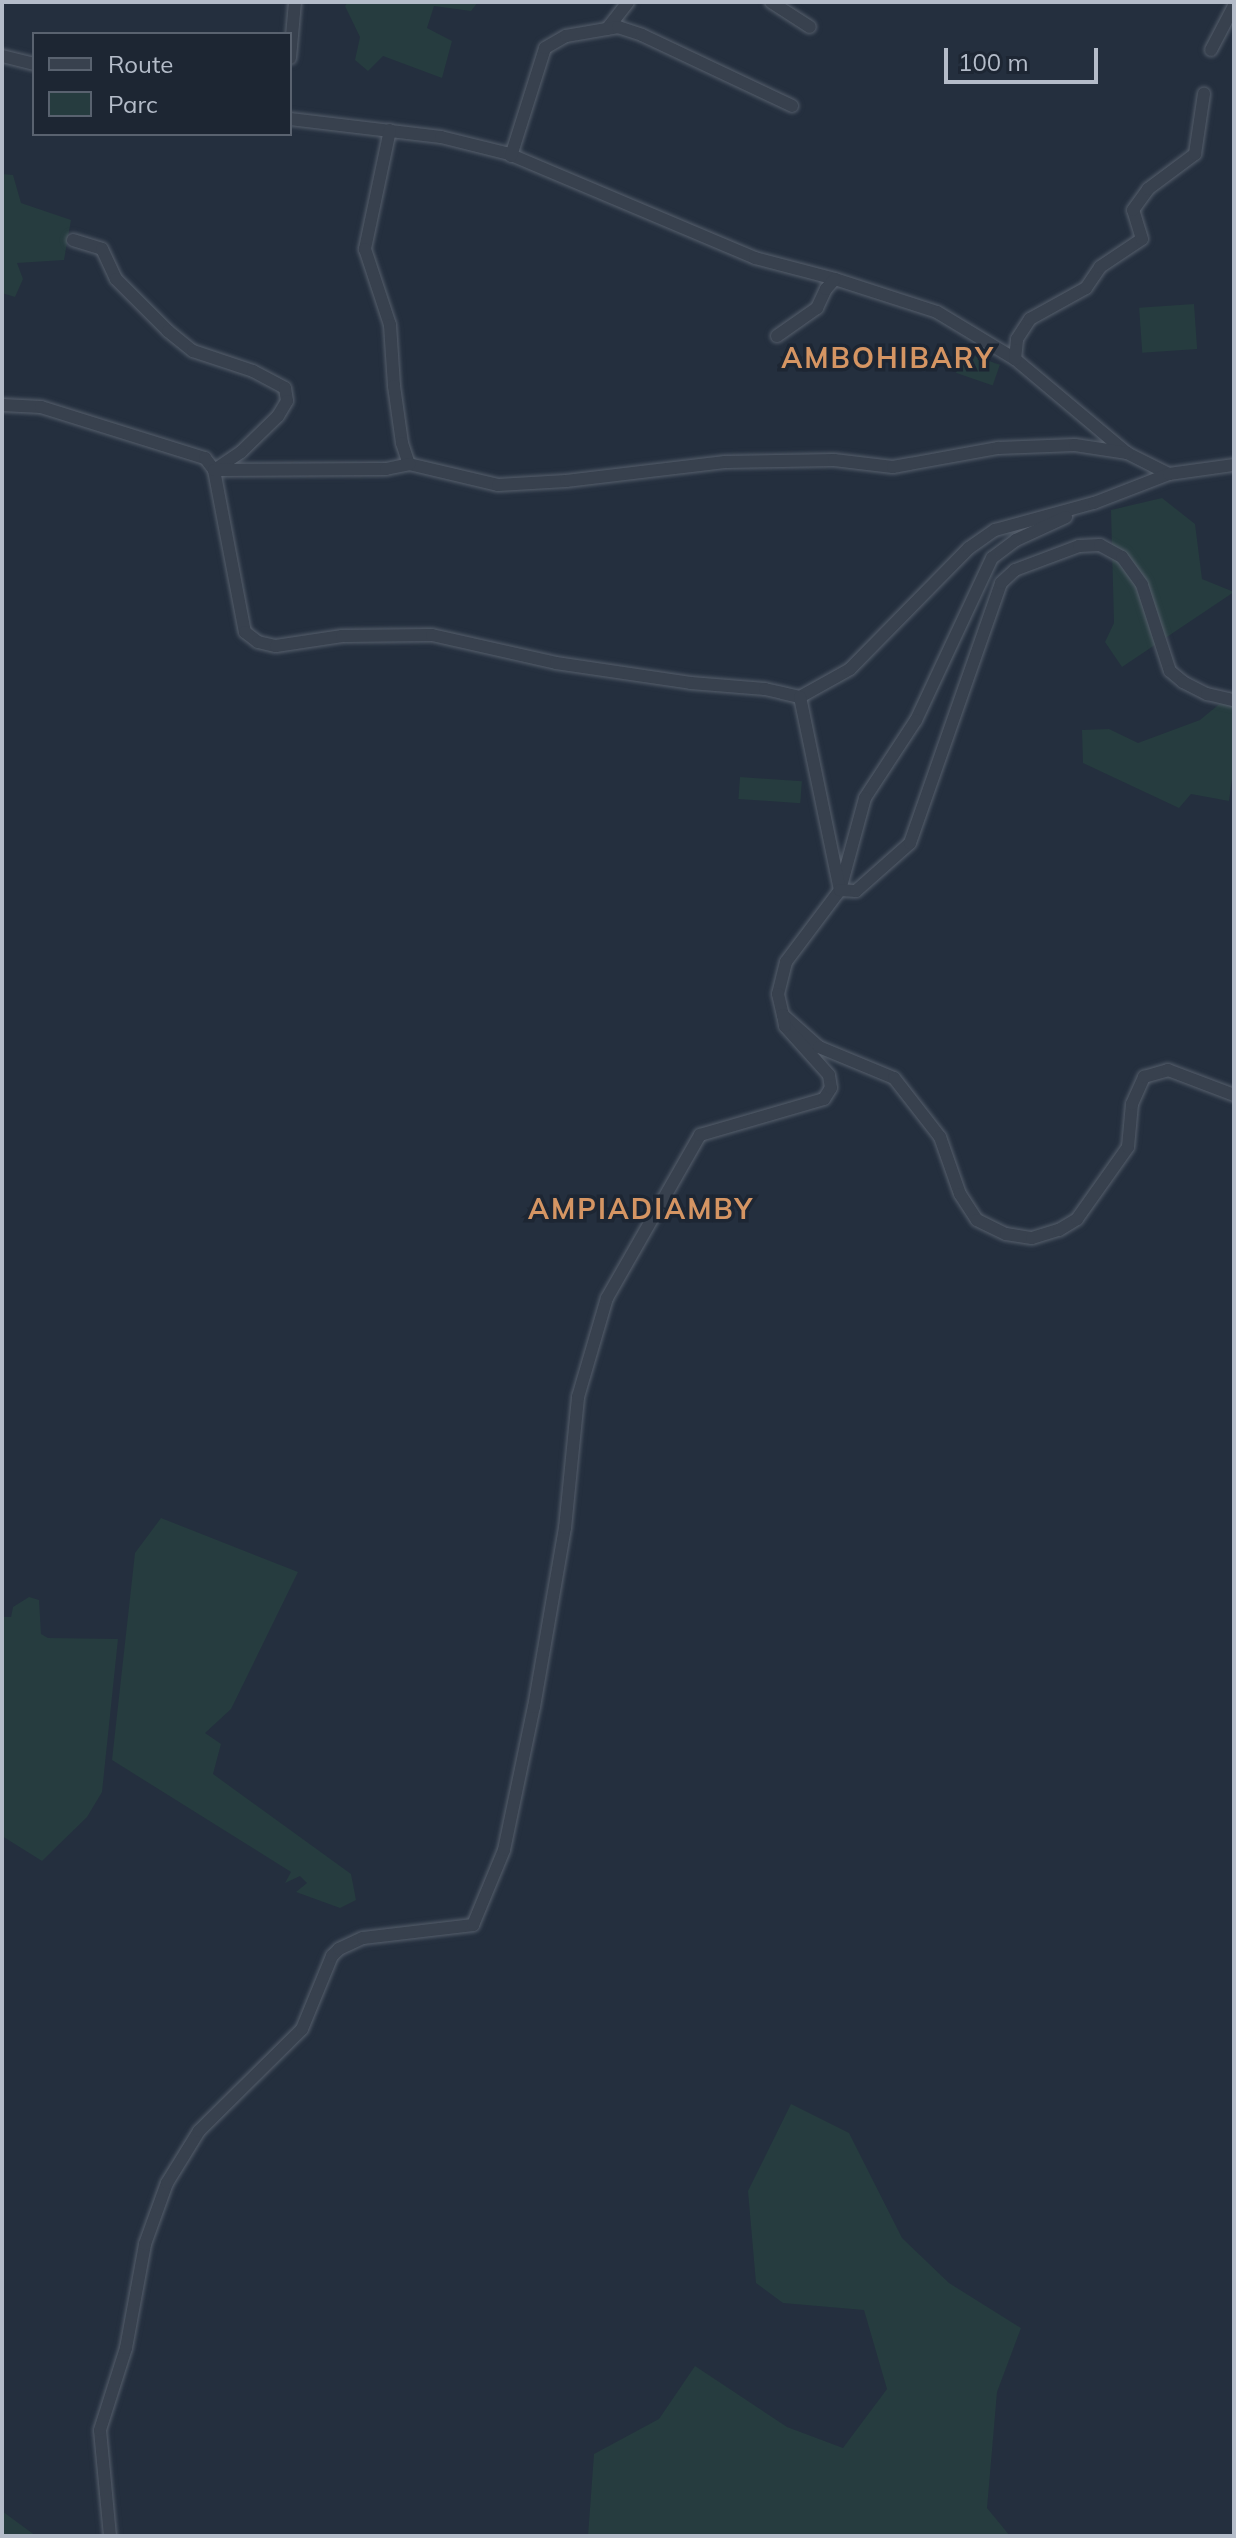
<!DOCTYPE html>
<html>
<head>
<meta charset="utf-8">
<style>
	body { margin:0 }
	#map { position:relative; width:1236px; height:2538px; overflow:hidden; background:#242f3e; font-family:Mulish,sans-serif }
	div>[style] { position:absolute }
	.green>* { inset:0; background:#263c3f; transform-origin:0 0 }
	.roads { filter:drop-shadow(0 0 2px #565f6c) drop-shadow(0 0 2px #565f6c) }
	.minor>* { height:12px; margin:-6px; padding:0 6px; transform-origin:6px; border-radius:6px; background:#38414e }
	span { translate:-50% -50%; white-space:nowrap; text-align:center; line-height:1.15; -webkit-text-stroke:7px #1d2633; paint-order:stroke }
	.district-label { font-size:28px; color:#d59563; font-weight:700; letter-spacing:2px }
	.frame { position:absolute; inset:0; border:4px solid #b4bcc9; pointer-events:none }
	.legend { position:absolute; left:32px; top:32px; width:260px; height:104px; box-sizing:border-box; background:#1d2633; border:2px solid #59626f; margin:0; padding:10px 14px; list-style:none; font-size:24px; color:#b4bcc9 }
	.legend li { display:flex; align-items:center; gap:16px; height:40px }
	.legend b { width:40px; border:2px solid #59626f }
	.scale { position:absolute; left:944px; top:48px; width:154px; height:36px; box-sizing:border-box; border:4px solid #b4bcc9; border-top:0; padding-left:10px; font-size:24px; line-height:28px; white-space:nowrap; color:#b4bcc9; -webkit-text-stroke:6px #1d2633; paint-order:stroke }
</style>
</head>
<body>
<div id="map">
	<div class="green">
		<div style="clip-path:polygon(348px 2px,478px 2px,471px 11px,434px 6px,427px 28px,452px 41px,442px 78px,383px 56px,368px 71px,355px 60px,360px 37px,345px 6px)"></div>
		<div style="clip-path:polygon(2px 174px,13px 175px,21px 203px,71px 220px,64px 260px,17px 263px,23px 279px,15px 297px,2px 293px)"></div>
		<div style="left:1194px;top:304px;width:45px;height:55px;rotate:86deg"></div>
		<div style="left:963px;top:352px;width:39px;height:22px;rotate:19deg"></div>
		<div style="clip-path:polygon(1162px 498px,1195px 524px,1202px 579px,1234px 592px,1122px 667px,1105px 642px,1114px 623px,1111px 510px)"></div>
		<div style="clip-path:polygon(1223px 701px,1234px 704px,1234px 764px,1229px 801px,1191px 794px,1179px 808px,1083px 763px,1082px 730px,1109px 729px,1138px 743px,1200px 720px)"></div>
		<div style="left:740px;top:777px;width:62px;height:22px;rotate:4deg"></div>
		<div style="clip-path:polygon(161px 1518px,298px 1572px,231px 1709px,205px 1733px,221px 1744px,213px 1774px,351px 1874px,356px 1900px,340px 1908px,296px 1892px,307px 1883px,300px 1876px,285px 1883px,291px 1872px,112px 1760px,135px 1553px)"></div>
		<div style="clip-path:polygon(29px 1597px,39px 1600px,41px 1634px,48px 1638px,118px 1639px,102px 1792px,87px 1817px,42px 1861px,2px 1836px,2px 1617px,11px 1617px,13px 1607px)"></div>
		<div style="clip-path:polygon(791px 2104px,849px 2133px,902px 2238px,949px 2283px,1021px 2328px,997px 2392px,987px 2508px,1010px 2536px,588px 2536px,594px 2454px,659px 2419px,695px 2366px,787px 2427px,843px 2448px,887px 2389px,864px 2310px,783px 2303px,756px 2283px,748px 2191px)"></div>
		<div style="clip-path:polygon(2px 2511px,36px 2536px,2px 2536px)"></div>
	</div>
	<div class="roads">
		<div class="minor">
			<div style="left:771px;top:2px;width:46px;rotate:32.7deg"></div>
			<div style="left:607px;top:29px;width:34px;rotate:-52deg"></div>
			<div style="left:1211px;top:50px;width:50px;rotate:-62.4deg"></div>
			<div style="left:2px;top:56px;width:33px;rotate:14deg"></div>
			<div style="left:290px;top:58px;width:56px;rotate:-84.9deg"></div>
			<div style="left:290px;top:119px;width:152px;rotate:6.8deg"></div>
			<div style="left:441px;top:137px;width:70px;rotate:14deg"></div>
			<div style="left:509px;top:154px;width:267px;rotate:22.9deg"></div>
			<div style="left:755px;top:258px;width:83px;rotate:14.7deg"></div>
			<div style="left:835px;top:279px;width:107px;rotate:17.9deg"></div>
			<div style="left:937px;top:312px;width:91px;rotate:31.1deg"></div>
			<div style="left:1015px;top:359px;width:146px;rotate:40deg"></div>
			<div style="left:1127px;top:453px;width:47px;rotate:26.6deg"></div>
			<div style="left:390px;top:130px;width:122px;rotate:101.9deg"></div>
			<div style="left:365px;top:249px;width:80px;rotate:71.8deg"></div>
			<div style="left:390px;top:325px;width:61px;rotate:86.2deg"></div>
			<div style="left:394px;top:386px;width:58px;rotate:82deg"></div>
			<div style="left:402px;top:443px;width:22px;rotate:72deg"></div>
			<div style="left:409px;top:464px;width:91px;rotate:13.3deg"></div>
			<div style="left:498px;top:485px;width:68px;rotate:-3.4deg"></div>
			<div style="left:566px;top:481px;width:160px;rotate:-6.8deg"></div>
			<div style="left:725px;top:462px;width:109px;rotate:-1.1deg"></div>
			<div style="left:834px;top:460px;width:59px;rotate:6.8deg"></div>
			<div style="left:893px;top:467px;width:107px;rotate:-10.3deg"></div>
			<div style="left:998px;top:448px;width:77px;rotate:-2.2deg"></div>
			<div style="left:1075px;top:445px;width:53px;rotate:8.7deg"></div>
			<div style="left:511px;top:156px;width:113px;rotate:-72.5deg"></div>
			<div style="left:545px;top:48px;width:24px;rotate:-30deg"></div>
			<div style="left:566px;top:36px;width:53px;rotate:-9.8deg"></div>
			<div style="left:618px;top:27px;width:25px;rotate:18deg"></div>
			<div style="left:642px;top:35px;width:166px;rotate:25.3deg"></div>
			<div style="left:73px;top:240px;width:30px;rotate:17deg"></div>
			<div style="left:102px;top:249px;width:33px;rotate:65deg"></div>
			<div style="left:116px;top:279px;width:74px;rotate:45deg"></div>
			<div style="left:168px;top:331px;width:32px;rotate:39deg"></div>
			<div style="left:193px;top:351px;width:63px;rotate:18.4deg"></div>
			<div style="left:253px;top:371px;width:36px;rotate:28deg"></div>
			<div style="left:285px;top:388px;width:13px;rotate:81deg"></div>
			<div style="left:287px;top:401px;width:17px;rotate:121deg"></div>
			<div style="left:278px;top:416px;width:52px;rotate:135.8deg"></div>
			<div style="left:241px;top:452px;width:32px;rotate:146deg"></div>
			<div style="left:777px;top:336px;width:49px;rotate:-35deg"></div>
			<div style="left:817px;top:308px;width:21px;rotate:-65deg"></div>
			<div style="left:826px;top:289px;width:13px;rotate:-48deg"></div>
			<div style="left:1015px;top:359px;width:20px;rotate:-84deg"></div>
			<div style="left:1017px;top:339px;width:24px;rotate:-57deg"></div>
			<div style="left:1030px;top:319px;width:64px;rotate:-29deg"></div>
			<div style="left:1086px;top:288px;width:25px;rotate:-56deg"></div>
			<div style="left:1100px;top:267px;width:50px;rotate:-33.7deg"></div>
			<div style="left:1142px;top:239px;width:30px;rotate:-107deg"></div>
			<div style="left:1133px;top:210px;width:26px;rotate:-54deg"></div>
			<div style="left:1148px;top:189px;width:59px;rotate:-36.7deg"></div>
			<div style="left:1195px;top:154px;width:61px;rotate:-81.5deg"></div>
			<div style="left:2px;top:405px;width:39px;rotate:3deg"></div>
			<div style="left:41px;top:407px;width:172px;rotate:17.3deg"></div>
			<div style="left:205px;top:458px;width:15px;rotate:53deg"></div>
			<div style="left:214px;top:470px;width:165px;rotate:79.2deg"></div>
			<div style="left:245px;top:632px;width:16px;rotate:38deg"></div>
			<div style="left:258px;top:642px;width:18px;rotate:13deg"></div>
			<div style="left:276px;top:646px;width:67px;rotate:-8.6deg"></div>
			<div style="left:342px;top:636px;width:90px;rotate:-0.6deg"></div>
			<div style="left:432px;top:635px;width:127px;rotate:12.7deg"></div>
			<div style="left:556px;top:663px;width:136px;rotate:8.4deg"></div>
			<div style="left:691px;top:683px;width:74px;rotate:4.6deg"></div>
			<div style="left:765px;top:689px;width:36px;rotate:13deg"></div>
			<div style="left:800px;top:697px;width:57px;rotate:-29.2deg"></div>
			<div style="left:850px;top:669px;width:170px;rotate:-45.5deg"></div>
			<div style="left:969px;top:548px;width:32px;rotate:-35deg"></div>
			<div style="left:995px;top:530px;width:103px;rotate:-15.3deg"></div>
			<div style="left:1094px;top:503px;width:80px;rotate:-21.1deg"></div>
			<div style="left:1169px;top:474px;width:66px;rotate:-7.9deg"></div>
			<div style="left:214px;top:470px;width:172px;rotate:-0.3deg"></div>
			<div style="left:386px;top:469px;width:24px;rotate:-12deg"></div>
			<div style="left:1066px;top:517px;width:55px;rotate:155.3deg"></div>
			<div style="left:1016px;top:540px;width:30px;rotate:143deg"></div>
			<div style="left:992px;top:558px;width:179px;rotate:115.1deg"></div>
			<div style="left:916px;top:720px;width:93px;rotate:123.2deg"></div>
			<div style="left:865px;top:798px;width:95px;rotate:105.2deg"></div>
			<div style="left:840px;top:890px;width:90px;rotate:126.9deg"></div>
			<div style="left:786px;top:962px;width:33px;rotate:104deg"></div>
			<div style="left:778px;top:994px;width:22px;rotate:77deg"></div>
			<div style="left:783px;top:1015px;width:48px;rotate:41.6deg"></div>
			<div style="left:819px;top:1047px;width:81px;rotate:22.5deg"></div>
			<div style="left:894px;top:1078px;width:75px;rotate:52.1deg"></div>
			<div style="left:940px;top:1137px;width:60px;rotate:70.7deg"></div>
			<div style="left:960px;top:1194px;width:31px;rotate:57deg"></div>
			<div style="left:977px;top:1220px;width:32px;rotate:26deg"></div>
			<div style="left:1006px;top:1234px;width:26px;rotate:9deg"></div>
			<div style="left:1032px;top:1238px;width:28px;rotate:-17deg"></div>
			<div style="left:1059px;top:1230px;width:21px;rotate:-31deg"></div>
			<div style="left:1077px;top:1219px;width:88px;rotate:-54.7deg"></div>
			<div style="left:1128px;top:1147px;width:43px;rotate:-84.7deg"></div>
			<div style="left:1132px;top:1104px;width:30px;rotate:-66deg"></div>
			<div style="left:1144px;top:1077px;width:25px;rotate:-16deg"></div>
			<div style="left:1168px;top:1070px;width:71px;rotate:20.7deg"></div>
			<div style="left:800px;top:697px;width:197px;rotate:78.3deg"></div>
			<div style="left:840px;top:890px;width:16px;rotate:4deg"></div>
			<div style="left:856px;top:891px;width:72px;rotate:-41.6deg"></div>
			<div style="left:910px;top:843px;width:275px;rotate:-70.7deg"></div>
			<div style="left:1001px;top:583px;width:19px;rotate:-43deg"></div>
			<div style="left:1015px;top:570px;width:68px;rotate:-20.6deg"></div>
			<div style="left:1079px;top:546px;width:21px;rotate:-3deg"></div>
			<div style="left:1100px;top:545px;width:25px;rotate:29deg"></div>
			<div style="left:1122px;top:557px;width:34px;rotate:54deg"></div>
			<div style="left:1142px;top:585px;width:90px;rotate:72deg"></div>
			<div style="left:1170px;top:671px;width:17px;rotate:40deg"></div>
			<div style="left:1183px;top:682px;width:27px;rotate:27deg"></div>
			<div style="left:1207px;top:694px;width:28px;rotate:13deg"></div>
			<div style="left:110px;top:2536px;width:106px;rotate:-95.4deg"></div>
			<div style="left:100px;top:2430px;width:86px;rotate:-72.4deg"></div>
			<div style="left:126px;top:2348px;width:106px;rotate:-79.6deg"></div>
			<div style="left:145px;top:2244px;width:65px;rotate:-70.2deg"></div>
			<div style="left:167px;top:2183px;width:61px;rotate:-58.4deg"></div>
			<div style="left:199px;top:2131px;width:145px;rotate:-44.7deg"></div>
			<div style="left:302px;top:2029px;width:79px;rotate:-67.7deg"></div>
			<div style="left:332px;top:1956px;width:10px;rotate:-45deg"></div>
			<div style="left:339px;top:1949px;width:26px;rotate:-25deg"></div>
			<div style="left:363px;top:1938px;width:111px;rotate:-6.7deg"></div>
			<div style="left:473px;top:1925px;width:81px;rotate:-67.5deg"></div>
			<div style="left:504px;top:1850px;width:146px;rotate:-78.2deg"></div>
			<div style="left:534px;top:1707px;width:182px;rotate:-80.2deg"></div>
			<div style="left:565px;top:1528px;width:132px;rotate:-84.3deg"></div>
			<div style="left:578px;top:1397px;width:103px;rotate:-73.7deg"></div>
			<div style="left:607px;top:1298px;width:188px;rotate:-60.3deg"></div>
			<div style="left:700px;top:1135px;width:129px;rotate:-16.2deg"></div>
			<div style="left:824px;top:1099px;width:13px;rotate:-58deg"></div>
			<div style="left:831px;top:1088px;width:13px;rotate:-99deg"></div>
			<div style="left:829px;top:1075px;width:66px;rotate:-131.9deg"></div>
			<div style="left:785px;top:1026px;width:11px;rotate:-100deg"></div>
		</div>
	</div>
	<div class="district-label">
		<span style="left:888px;top:358px">AMBOHIBARY</span>
		<span style="left:641px;top:1209px">AMPIADIAMBY</span>
	</div>
	<div class="frame"></div>
	<ul class="legend">
	<li><b style="height:10px;background:#38414e"></b>Route</li>
	<li><b style="height:22px;background:#263c3f"></b>Parc</li>
	</ul>
	<div class="scale">100 m</div>
</div>
</body>
</html>
